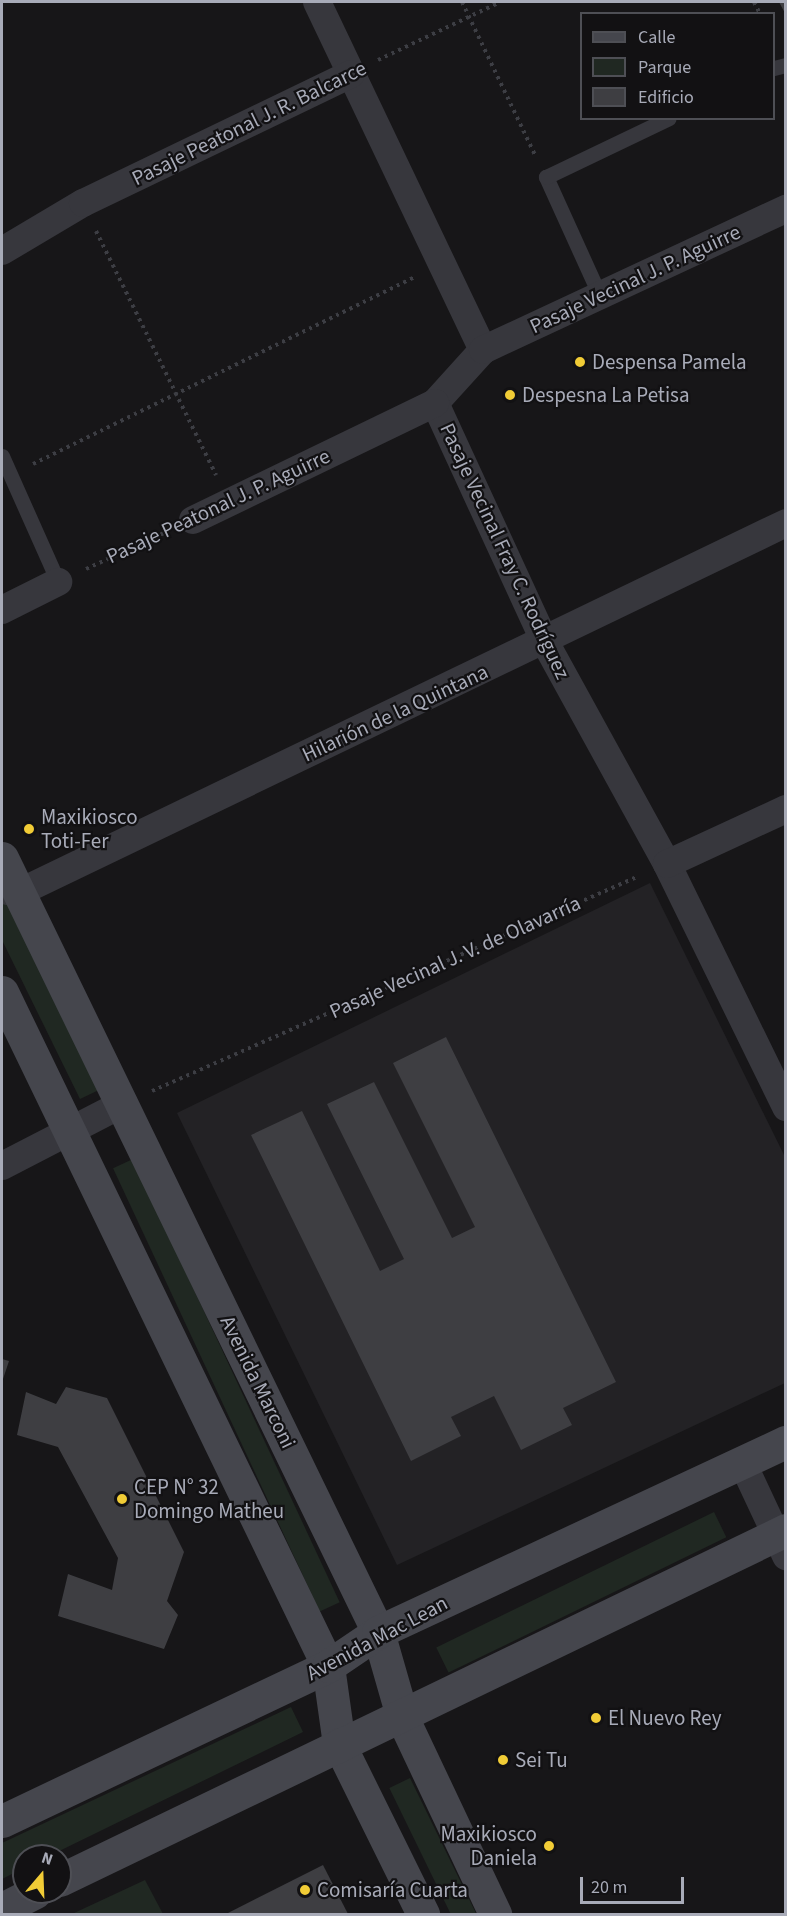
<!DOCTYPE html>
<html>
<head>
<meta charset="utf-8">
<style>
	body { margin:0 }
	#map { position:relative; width:787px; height:1916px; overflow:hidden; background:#171618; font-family:"Source Sans 3",sans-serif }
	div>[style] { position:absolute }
	.built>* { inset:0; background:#232225 }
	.green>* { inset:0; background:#202822; transform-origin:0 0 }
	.building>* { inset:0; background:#3e3e42 }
	.path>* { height:4px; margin-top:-2px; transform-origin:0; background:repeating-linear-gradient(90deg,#3d3e44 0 3px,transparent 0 7.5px) }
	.lane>* { height:15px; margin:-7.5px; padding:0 7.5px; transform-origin:7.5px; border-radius:7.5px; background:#37373d }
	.street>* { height:28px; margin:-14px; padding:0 14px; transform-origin:14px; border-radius:14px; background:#37373d }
	.secondary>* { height:33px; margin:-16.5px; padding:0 16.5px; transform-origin:16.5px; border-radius:16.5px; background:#45464d }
	.dots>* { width:16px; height:16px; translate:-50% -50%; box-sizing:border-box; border:3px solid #121113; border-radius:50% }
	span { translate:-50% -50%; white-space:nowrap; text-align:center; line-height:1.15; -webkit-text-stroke:4.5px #121113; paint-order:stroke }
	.street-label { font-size:21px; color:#a8abb8 }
	.poi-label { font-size:21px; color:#a8abb8 }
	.left { translate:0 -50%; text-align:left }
	.right { translate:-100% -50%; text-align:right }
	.frame { position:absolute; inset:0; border:3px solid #a8abb8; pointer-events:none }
	.legend { position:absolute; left:580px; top:12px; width:195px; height:108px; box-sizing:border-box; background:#121113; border:2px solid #4e4f55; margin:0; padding:8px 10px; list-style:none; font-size:18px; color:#a8abb8 }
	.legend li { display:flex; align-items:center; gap:12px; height:30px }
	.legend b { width:30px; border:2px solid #4e4f55 }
	.north { position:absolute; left:12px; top:1844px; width:60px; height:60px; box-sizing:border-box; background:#121113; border:2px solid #4e4f55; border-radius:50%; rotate:19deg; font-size:16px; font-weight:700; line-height:24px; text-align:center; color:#a8abb8 }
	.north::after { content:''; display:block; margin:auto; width:21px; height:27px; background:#f1cc36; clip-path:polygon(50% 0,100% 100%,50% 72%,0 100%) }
	.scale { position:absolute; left:580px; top:1877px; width:104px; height:27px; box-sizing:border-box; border:3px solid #a8abb8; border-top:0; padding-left:8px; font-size:18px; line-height:21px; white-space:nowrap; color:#a8abb8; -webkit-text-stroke:4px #121113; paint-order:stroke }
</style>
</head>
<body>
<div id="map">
	<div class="built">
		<div style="clip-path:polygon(650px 883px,785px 1157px,785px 1383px,397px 1565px,177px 1113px)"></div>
	</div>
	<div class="green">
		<div style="clip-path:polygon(8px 901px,101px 1089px,80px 1099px,2px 940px,2px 904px)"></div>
		<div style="left:133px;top:1159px;width:489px;height:22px;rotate:65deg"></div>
		<div style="left:714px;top:1512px;width:28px;height:309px;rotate:64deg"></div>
		<div style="clip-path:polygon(291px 1707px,303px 1732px,49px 1856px,24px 1856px,24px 1868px,2px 1879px,2px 1843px)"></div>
		<div style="left:410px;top:1778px;width:151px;height:23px;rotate:64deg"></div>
		<div style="clip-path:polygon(145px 1880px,163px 1914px,72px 1914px)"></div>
	</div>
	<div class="building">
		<div style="clip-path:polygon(779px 2px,786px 2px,786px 15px)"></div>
		<div style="clip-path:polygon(446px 1037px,616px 1382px,563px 1408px,572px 1425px,521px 1450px,494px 1396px,451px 1417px,461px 1436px,411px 1461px,251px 1135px,302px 1111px,380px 1271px,404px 1259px,327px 1104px,374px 1082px,452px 1238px,475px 1227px,393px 1063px)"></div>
		<div style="clip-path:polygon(2px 1359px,9px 1361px,2px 1382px)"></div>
		<div style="clip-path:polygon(66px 1387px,107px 1398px,184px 1552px,167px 1601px,178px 1615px,164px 1649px,58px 1616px,68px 1574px,112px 1590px,118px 1558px,58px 1447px,17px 1435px,26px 1392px,56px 1404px)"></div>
		<div style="clip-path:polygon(323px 1865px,348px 1914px,226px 1914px)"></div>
	</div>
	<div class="path">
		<div style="left:462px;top:2px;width:170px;rotate:64.5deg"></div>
		<div style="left:754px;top:2px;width:13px;rotate:63deg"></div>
		<div style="left:378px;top:60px;width:135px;rotate:-25.4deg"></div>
		<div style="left:96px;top:231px;width:272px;rotate:63.8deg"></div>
		<div style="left:33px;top:464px;width:424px;rotate:-26.1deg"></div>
		<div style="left:86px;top:569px;width:88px;rotate:-24.8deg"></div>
		<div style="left:152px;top:1091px;width:532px;rotate:-23.82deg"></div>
	</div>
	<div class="lane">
		<div style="left:774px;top:68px;width:12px;rotate:-14deg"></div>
		<div style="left:600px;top:296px;width:131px;rotate:-114.4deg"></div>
		<div style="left:546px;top:177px;width:136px;rotate:-25.6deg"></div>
		<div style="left:2px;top:456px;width:138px;rotate:66deg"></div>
	</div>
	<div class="street">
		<div style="left:317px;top:2px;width:386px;rotate:64.5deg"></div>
		<div style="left:483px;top:350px;width:72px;rotate:132.2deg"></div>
		<div style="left:435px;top:403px;width:263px;rotate:65.3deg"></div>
		<div style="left:545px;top:642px;width:253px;rotate:61.2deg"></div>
		<div style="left:667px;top:864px;width:271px;rotate:63.9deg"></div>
		<div style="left:2px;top:251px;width:94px;rotate:-30.7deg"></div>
		<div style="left:83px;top:203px;width:297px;rotate:-25.7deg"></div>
		<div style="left:483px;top:350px;width:334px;rotate:-25deg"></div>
		<div style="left:193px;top:520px;width:269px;rotate:-25.8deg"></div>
		<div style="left:2px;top:610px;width:63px;rotate:-26.6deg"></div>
		<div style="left:667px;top:864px;width:131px;rotate:-24.8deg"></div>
		<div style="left:2px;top:890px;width:16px;rotate:11deg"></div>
		<div style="left:18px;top:893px;width:852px;rotate:-25.72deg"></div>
		<div style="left:2px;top:1166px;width:137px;rotate:-27.3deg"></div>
		<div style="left:743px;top:1464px;width:102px;rotate:64.9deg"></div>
	</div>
	<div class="secondary">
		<div style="left:2px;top:858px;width:860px;rotate:64.09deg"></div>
		<div style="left:378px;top:1632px;width:91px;rotate:74deg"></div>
		<div style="left:403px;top:1719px;width:216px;rotate:64.7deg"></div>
		<div style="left:2px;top:992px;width:749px;rotate:64.19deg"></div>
		<div style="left:328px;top:1666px;width:79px;rotate:82deg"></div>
		<div style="left:339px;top:1744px;width:190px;rotate:63.7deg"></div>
		<div style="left:2px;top:1821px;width:361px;rotate:-25.4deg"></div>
		<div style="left:328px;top:1666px;width:60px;rotate:-34.2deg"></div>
		<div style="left:378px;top:1632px;width:450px;rotate:-25deg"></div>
		<div style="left:60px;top:1880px;width:806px;rotate:-25.74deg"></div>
		<div style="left:2px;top:1909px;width:37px;rotate:-27deg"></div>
	</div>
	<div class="dots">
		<div style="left:580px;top:362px;background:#f1cc36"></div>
		<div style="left:510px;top:395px;background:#f1cc36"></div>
		<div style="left:29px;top:829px;background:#f1cc36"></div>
		<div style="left:122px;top:1499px;background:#f1cc36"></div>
		<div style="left:596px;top:1718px;background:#f1cc36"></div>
		<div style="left:503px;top:1760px;background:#f1cc36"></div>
		<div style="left:549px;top:1846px;background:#f1cc36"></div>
		<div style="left:305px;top:1890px;background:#f1cc36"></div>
	</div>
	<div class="street-label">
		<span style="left:249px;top:123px;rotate:-26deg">Pasaje Peatonal J. R. Balcarce</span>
		<span style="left:635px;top:279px;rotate:-25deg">Pasaje Vecinal J. P. Aguirre</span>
		<span style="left:218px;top:506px;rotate:-25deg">Pasaje Peatonal J. P. Aguirre</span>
		<span style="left:505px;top:551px;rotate:65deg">Pasaje Vecinal Fray C. Rodríguez</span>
		<span style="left:395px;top:713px;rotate:-25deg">Hilarión de la Quintana</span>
		<span style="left:455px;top:957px;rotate:-24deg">Pasaje Vecinal J. V. de Olavarría</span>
		<span style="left:258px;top:1382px;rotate:64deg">Avenida Marconi</span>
		<span style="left:377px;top:1638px;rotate:-28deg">Avenida Mac Lean</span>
	</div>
	<div class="poi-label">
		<span class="left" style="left:592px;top:362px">Despensa Pamela</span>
		<span class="left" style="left:522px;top:395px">Despesna La Petisa</span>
		<span class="left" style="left:41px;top:829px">Maxikiosco<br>Toti-Fer</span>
		<span class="left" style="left:134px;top:1499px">CEP N° 32<br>Domingo Matheu</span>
		<span class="left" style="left:608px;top:1718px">El Nuevo Rey</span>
		<span class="left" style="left:515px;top:1760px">Sei Tu</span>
		<span class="right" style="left:537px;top:1846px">Maxikiosco<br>Daniela</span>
		<span class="left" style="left:317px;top:1890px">Comisaría Cuarta</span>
	</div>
	<div class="frame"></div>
	<ul class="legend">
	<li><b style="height:8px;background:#45464d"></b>Calle</li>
	<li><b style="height:16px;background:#202822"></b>Parque</li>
	<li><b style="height:16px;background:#3e3e42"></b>Edificio</li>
	</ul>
	<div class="north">N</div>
	<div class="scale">20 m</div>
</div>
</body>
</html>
